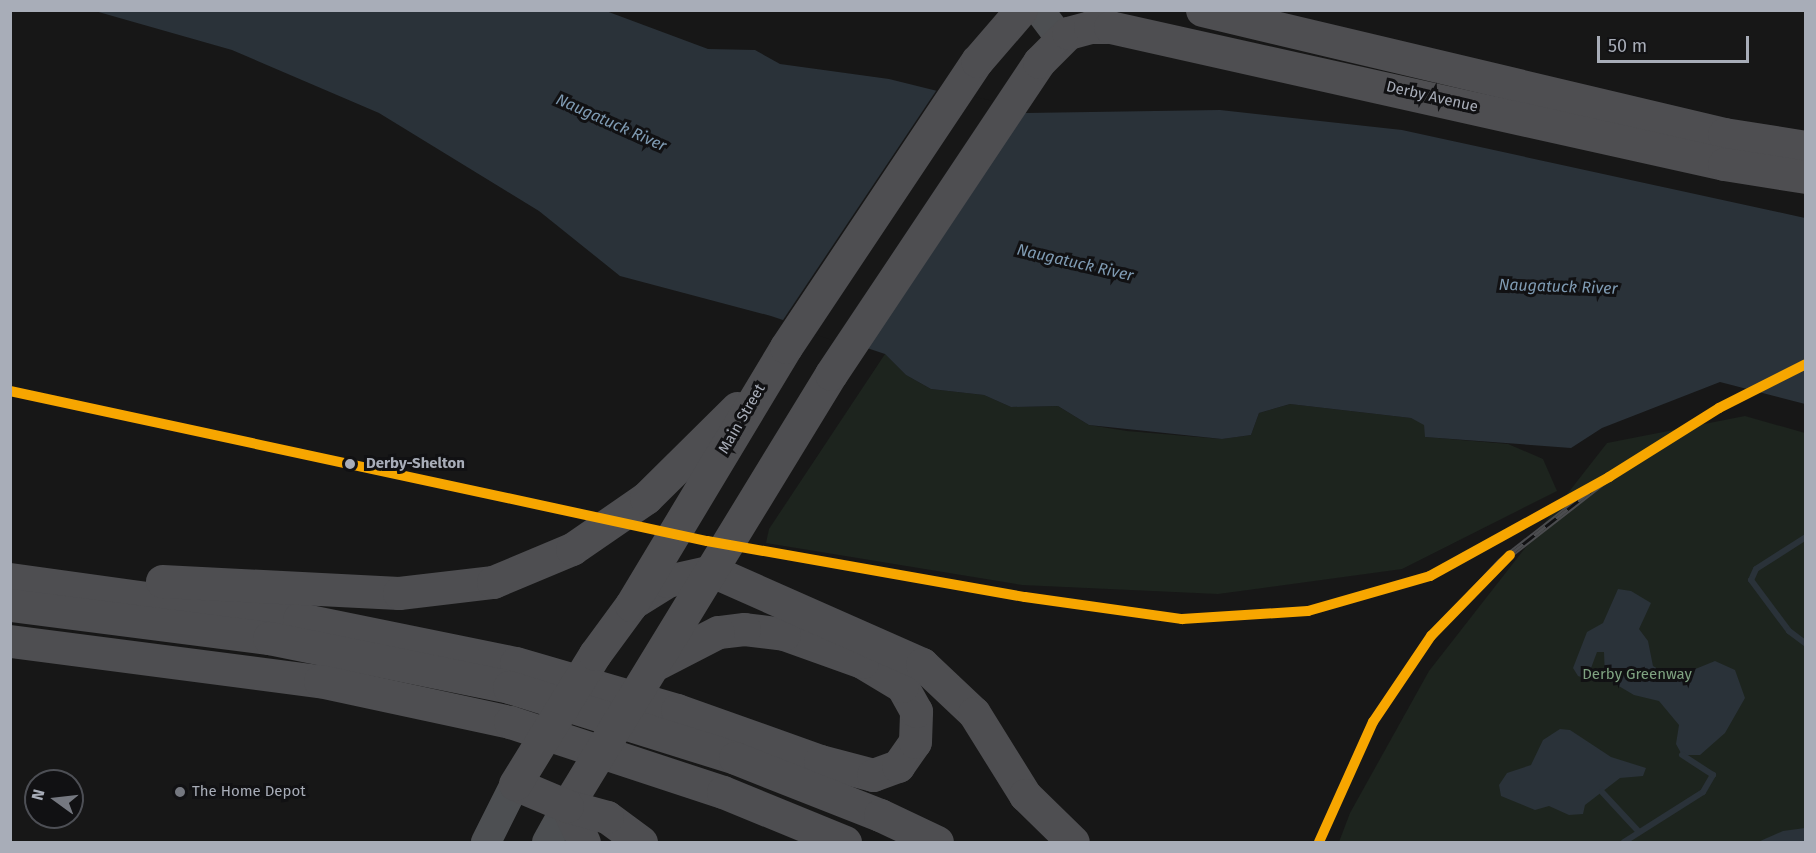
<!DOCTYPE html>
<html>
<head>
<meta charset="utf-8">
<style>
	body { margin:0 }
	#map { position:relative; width:1816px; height:853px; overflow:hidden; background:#171717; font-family:"Fira Sans",sans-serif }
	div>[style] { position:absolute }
	.green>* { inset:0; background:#1d241e }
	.water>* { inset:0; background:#2a3239 }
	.pier>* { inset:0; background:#171717 }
	.stream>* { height:6px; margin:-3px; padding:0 3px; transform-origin:3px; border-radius:3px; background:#2a3239 }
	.major>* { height:30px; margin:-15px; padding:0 15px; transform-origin:15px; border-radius:15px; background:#4d4f52 }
	.highway>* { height:33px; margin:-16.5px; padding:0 16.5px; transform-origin:16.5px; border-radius:16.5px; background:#4e4e51 }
	.rail>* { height:7px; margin-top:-3.5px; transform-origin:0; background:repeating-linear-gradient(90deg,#111113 0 14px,#4b4c4f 0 28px); box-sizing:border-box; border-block:2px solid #4b4c4f }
	.rail-1>* { height:10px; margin:-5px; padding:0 5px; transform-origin:5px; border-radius:5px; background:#f7a600 }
	.dots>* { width:16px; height:16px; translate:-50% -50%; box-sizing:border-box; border:3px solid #111113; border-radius:50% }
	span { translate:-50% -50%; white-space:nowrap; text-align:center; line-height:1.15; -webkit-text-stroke:6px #111113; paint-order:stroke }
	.street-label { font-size:15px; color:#a8adb8 }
	.stop-label { font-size:15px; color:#a8adb8; font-weight:700 }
	.left { translate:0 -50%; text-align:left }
	.park-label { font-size:15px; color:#7fa381 }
	.poi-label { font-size:15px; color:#a8adb8 }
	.water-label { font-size:16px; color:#7f9bb3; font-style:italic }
	.frame { position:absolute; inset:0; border:12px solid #a8adb8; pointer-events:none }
	.north { position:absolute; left:24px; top:769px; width:60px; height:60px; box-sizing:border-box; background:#111113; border:2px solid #4d4f55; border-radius:50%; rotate:285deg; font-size:16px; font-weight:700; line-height:24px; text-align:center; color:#a8adb8 }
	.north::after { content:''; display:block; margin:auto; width:21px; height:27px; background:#757880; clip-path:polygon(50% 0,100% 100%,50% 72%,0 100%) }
	.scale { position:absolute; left:1597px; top:36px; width:152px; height:27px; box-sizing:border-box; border:3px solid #a8adb8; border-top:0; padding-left:8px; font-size:18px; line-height:21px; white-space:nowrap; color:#a8adb8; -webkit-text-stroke:4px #111113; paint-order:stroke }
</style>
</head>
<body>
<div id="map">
	<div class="green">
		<div style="clip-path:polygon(885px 354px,906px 375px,931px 389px,984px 395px,1011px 407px,1058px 406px,1089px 425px,1127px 431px,1222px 439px,1251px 435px,1259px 413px,1290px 404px,1411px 418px,1424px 424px,1426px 437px,1508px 444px,1543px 459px,1557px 491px,1402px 569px,1218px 594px,1022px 585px,766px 543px,769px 529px)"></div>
		<div style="clip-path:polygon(1745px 416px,1805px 433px,1805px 842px,1339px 842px,1350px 813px,1429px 671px,1607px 443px)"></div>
	</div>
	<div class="water">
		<div style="clip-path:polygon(95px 11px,606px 11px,708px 49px,755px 50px,780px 64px,889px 79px,1026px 113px,1220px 110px,1402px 130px,1805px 218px,1805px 404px,1720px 382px,1602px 428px,1571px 448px,1425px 437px,1424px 425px,1411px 418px,1290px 404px,1259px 413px,1251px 435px,1222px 439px,1089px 425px,1058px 406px,1011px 407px,984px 395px,931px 389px,906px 375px,885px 354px,771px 316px,620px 276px,539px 211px,379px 113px,232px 50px)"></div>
		<div style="clip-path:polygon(1618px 589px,1631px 591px,1651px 603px,1639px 629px,1648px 641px,1653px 666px,1663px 672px,1683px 674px,1715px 661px,1735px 670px,1745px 698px,1725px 733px,1700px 755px,1682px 755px,1676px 744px,1679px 725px,1659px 701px,1634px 695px,1605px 678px,1604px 652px,1597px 652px,1587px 679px,1578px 676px,1573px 668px,1587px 632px,1603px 623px)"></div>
		<div style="clip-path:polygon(1560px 729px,1570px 730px,1611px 757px,1646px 768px,1643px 776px,1620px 778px,1585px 805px,1583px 814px,1569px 815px,1549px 806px,1535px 810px,1501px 796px,1499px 785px,1507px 773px,1531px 765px,1543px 740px)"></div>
		<div style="clip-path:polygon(1805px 828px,1805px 842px,1758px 842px,1783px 831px)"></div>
	</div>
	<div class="pier">
		<div style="clip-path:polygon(938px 88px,1026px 109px,865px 351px,781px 323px)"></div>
	</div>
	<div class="stream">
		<div style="left:1806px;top:537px;width:59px;rotate:147.4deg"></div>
		<div style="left:1756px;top:569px;width:12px;rotate:114deg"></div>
		<div style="left:1751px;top:580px;width:64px;rotate:53.3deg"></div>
		<div style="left:1789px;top:631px;width:21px;rotate:37deg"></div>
		<div style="left:1602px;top:792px;width:54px;rotate:47.2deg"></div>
		<div style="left:1624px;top:842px;width:93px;rotate:-32.3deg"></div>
		<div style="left:1703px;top:792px;width:20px;rotate:-60deg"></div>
		<div style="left:1713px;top:775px;width:37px;rotate:-147deg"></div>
	</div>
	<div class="major">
		<div style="left:1039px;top:10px;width:35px;rotate:53deg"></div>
		<div style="left:486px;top:842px;width:65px;rotate:-63.4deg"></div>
		<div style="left:547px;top:842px;width:41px;rotate:-60.9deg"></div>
	</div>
	<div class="highway">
		<div style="left:1202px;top:10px;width:537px;rotate:13.36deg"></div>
		<div style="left:1724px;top:134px;width:83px;rotate:9deg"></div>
		<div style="left:10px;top:579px;width:292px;rotate:7.9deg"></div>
		<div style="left:299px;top:619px;width:221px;rotate:11.5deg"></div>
		<div style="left:516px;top:663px;width:168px;rotate:16.3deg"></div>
		<div style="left:677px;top:710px;width:152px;rotate:19.6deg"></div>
		<div style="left:820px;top:761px;width:55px;rotate:14.8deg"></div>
		<div style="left:873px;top:775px;width:27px;rotate:-20deg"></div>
		<div style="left:898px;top:766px;width:29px;rotate:-55deg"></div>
		<div style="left:915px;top:742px;width:31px;rotate:-88deg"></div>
		<div style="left:916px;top:711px;width:29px;rotate:-119deg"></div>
		<div style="left:902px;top:686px;width:47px;rotate:-149deg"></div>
		<div style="left:862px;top:662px;width:83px;rotate:-160.3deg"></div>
		<div style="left:784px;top:634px;width:40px;rotate:-172.9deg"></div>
		<div style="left:744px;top:629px;width:26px;rotate:173deg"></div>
		<div style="left:718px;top:632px;width:72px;rotate:152.7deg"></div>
		<div style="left:162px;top:581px;width:237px;rotate:2.9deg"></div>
		<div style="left:399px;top:593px;width:95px;rotate:-6.7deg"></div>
		<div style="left:493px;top:582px;width:86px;rotate:-22.7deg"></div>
		<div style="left:572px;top:549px;width:90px;rotate:-34.6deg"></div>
		<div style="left:646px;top:498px;width:128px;rotate:-44.7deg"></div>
		<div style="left:637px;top:600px;width:36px;rotate:-32deg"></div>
		<div style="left:667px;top:581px;width:46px;rotate:-12.5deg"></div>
		<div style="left:712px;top:571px;width:230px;rotate:23.9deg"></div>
		<div style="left:922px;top:664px;width:71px;rotate:43.3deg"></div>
		<div style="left:974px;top:713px;width:97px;rotate:58.1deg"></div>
		<div style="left:1025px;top:795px;width:67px;rotate:44.4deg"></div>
		<div style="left:10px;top:605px;width:261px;rotate:7.3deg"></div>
		<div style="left:269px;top:638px;width:245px;rotate:11.5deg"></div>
		<div style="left:509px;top:687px;width:237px;rotate:17.4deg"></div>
		<div style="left:735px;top:758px;width:156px;rotate:21.5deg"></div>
		<div style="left:880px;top:815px;width:63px;rotate:25.3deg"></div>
		<div style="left:10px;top:641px;width:313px;rotate:7.4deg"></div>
		<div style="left:320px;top:681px;width:194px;rotate:12.2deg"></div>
		<div style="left:510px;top:722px;width:224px;rotate:18.2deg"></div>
		<div style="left:723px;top:792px;width:132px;rotate:22.3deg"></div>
		<div style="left:567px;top:806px;width:506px;rotate:-58.57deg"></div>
		<div style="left:831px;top:374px;width:375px;rotate:-56.3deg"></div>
		<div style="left:1039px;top:62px;width:41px;rotate:-45deg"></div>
		<div style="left:1068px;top:33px;width:23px;rotate:-15deg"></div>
		<div style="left:1090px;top:27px;width:20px"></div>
		<div style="left:1110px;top:27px;width:629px;rotate:12.58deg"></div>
		<div style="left:1724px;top:164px;width:83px;rotate:9deg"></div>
		<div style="left:567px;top:806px;width:40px;rotate:65deg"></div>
		<div style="left:641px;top:842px;width:42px;rotate:-143.7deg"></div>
		<div style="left:607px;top:817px;width:41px;rotate:-164.6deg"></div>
		<div style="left:567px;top:806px;width:56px;rotate:-157.1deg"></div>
		<div style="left:515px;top:784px;width:153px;rotate:-58.4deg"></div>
		<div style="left:595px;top:654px;width:61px;rotate:-53.7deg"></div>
		<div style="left:631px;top:605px;width:301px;rotate:-59deg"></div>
		<div style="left:786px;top:347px;width:344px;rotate:-56.3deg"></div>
		<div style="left:977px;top:61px;width:67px;rotate:-49.2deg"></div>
	</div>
	<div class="rail">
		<div style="left:1319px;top:842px;width:132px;rotate:-65.8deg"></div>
		<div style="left:1373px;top:722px;width:104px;rotate:-56deg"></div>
		<div style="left:1431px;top:636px;width:103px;rotate:-47deg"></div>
		<div style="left:1501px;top:561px;width:137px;rotate:-37.9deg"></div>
	</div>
	<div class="rail-1">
		<div style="left:10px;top:391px;width:713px;rotate:12.15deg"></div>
		<div style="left:707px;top:541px;width:323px;rotate:10deg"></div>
		<div style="left:1025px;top:597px;width:159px;rotate:8deg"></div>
		<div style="left:1182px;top:619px;width:126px;rotate:-3.6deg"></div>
		<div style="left:1308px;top:611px;width:127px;rotate:-16deg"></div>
		<div style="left:1430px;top:576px;width:205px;rotate:-28.9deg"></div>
		<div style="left:1609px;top:477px;width:130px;rotate:-32.1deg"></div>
		<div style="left:1719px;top:408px;width:97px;rotate:-26.8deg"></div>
		<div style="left:1319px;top:842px;width:132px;rotate:-65.8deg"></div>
		<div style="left:1373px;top:722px;width:104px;rotate:-56deg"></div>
		<div style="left:1431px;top:636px;width:113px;rotate:-45.7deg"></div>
	</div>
	<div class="dots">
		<div style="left:350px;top:464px;background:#a8adb8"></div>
		<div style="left:180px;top:792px;background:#757880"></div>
	</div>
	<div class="street-label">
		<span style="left:1432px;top:97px;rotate:13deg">Derby Avenue</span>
		<span style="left:742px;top:419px;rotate:-60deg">Main Street</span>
	</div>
	<div class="stop-label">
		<span class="left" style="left:366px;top:464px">Derby-Shelton</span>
	</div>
	<div class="park-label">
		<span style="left:1637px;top:675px">Derby Greenway</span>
	</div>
	<div class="poi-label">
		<span class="left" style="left:192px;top:792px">The Home Depot</span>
	</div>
	<div class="water-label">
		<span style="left:611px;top:123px;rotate:24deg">Naugatuck River</span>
		<span style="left:1075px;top:263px;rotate:13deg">Naugatuck River</span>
		<span style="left:1558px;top:287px;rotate:2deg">Naugatuck River</span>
	</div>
	<div class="frame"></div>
	<div class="north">N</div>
	<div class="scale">50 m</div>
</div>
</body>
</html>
